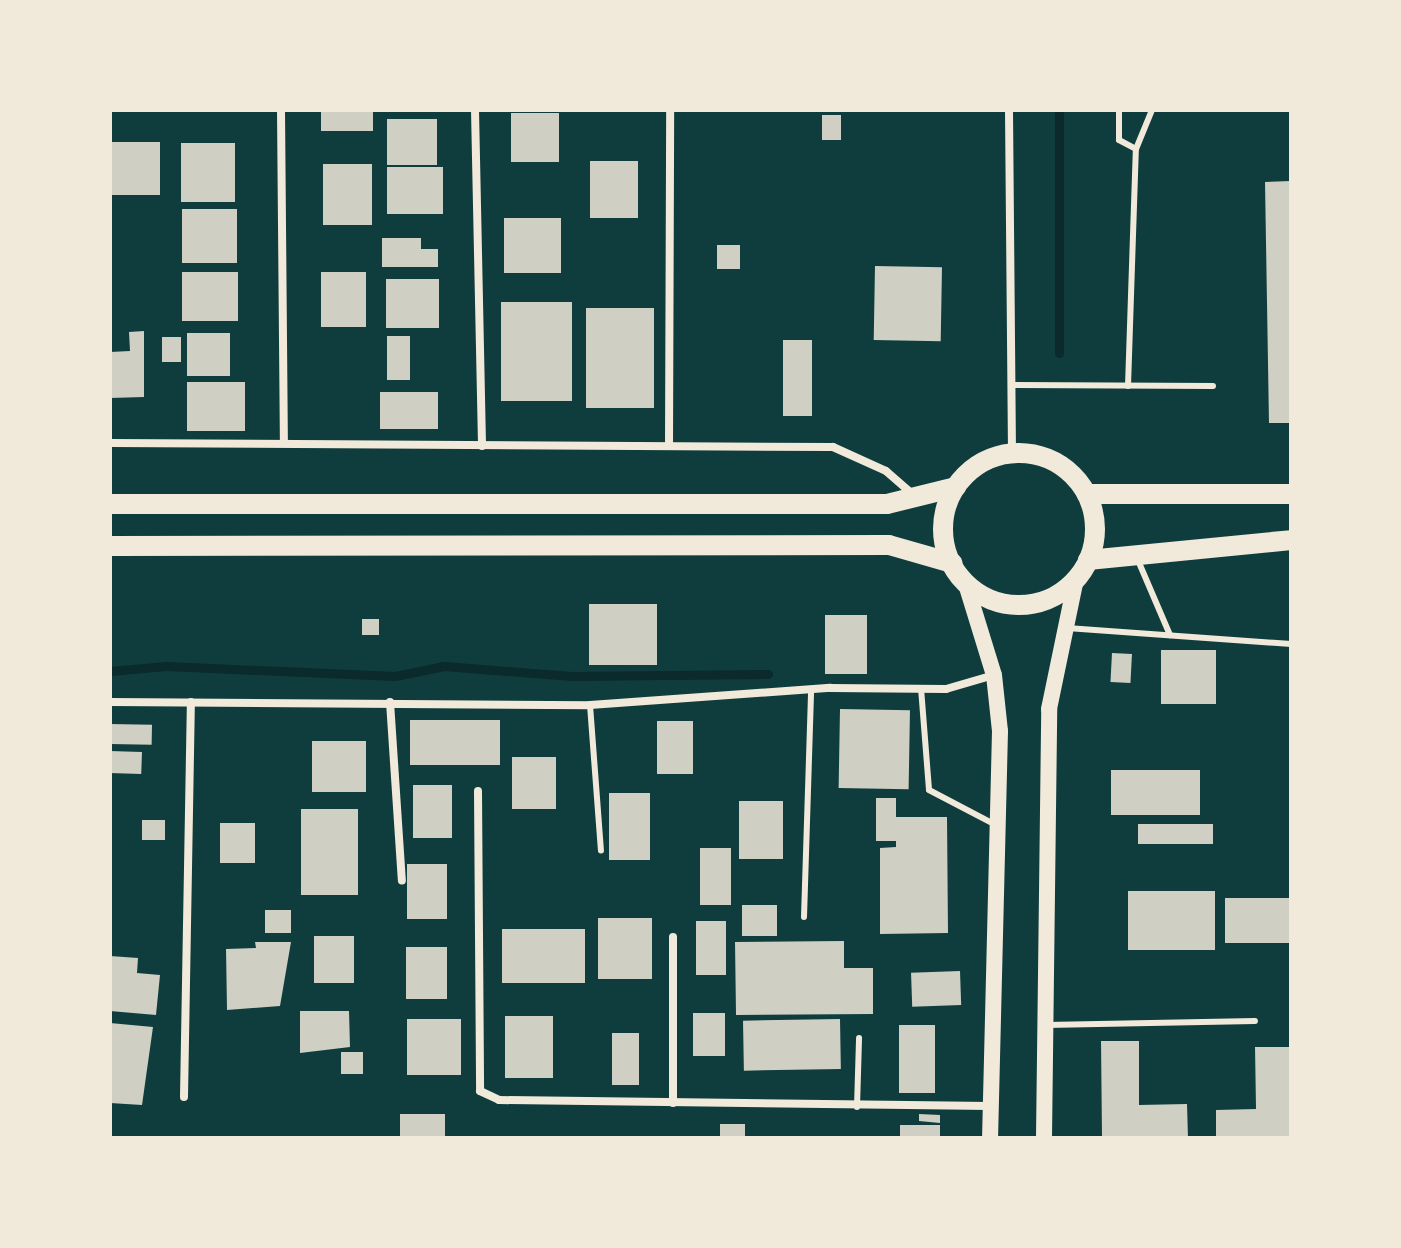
<!DOCTYPE html>
<html>
<head>
<meta charset="utf-8">
<style>
	body { margin:0 }
	#map { position:relative; width:1401px; height:1248px; overflow:hidden; background:#0f3d3e; font-family:"Space Grotesk",sans-serif }
	div>[style] { position:absolute }
	.stream>* { height:9px; margin:-4.5px; padding:0 4.5px; transform-origin:4.5px; border-radius:4.5px; background:#0a2a2b }
	.building>* { inset:0; background:#cfcfc3; transform-origin:0 0 }
	.service>* { height:6px; margin:-3px; padding:0 3px; transform-origin:3px; border-radius:3px; background:#f1e9da }
	.minor>* { height:8px; margin:-4px; padding:0 4px; transform-origin:4px; border-radius:4px; background:#f1e9da }
	.secondary>* { height:16px; margin:-8px; padding:0 8px; transform-origin:8px; border-radius:8px; background:#f1e9da }
	.primary>* { height:20px; margin:-10px; padding:0 10px; transform-origin:10px; border-radius:10px; background:#f1e9da }
	.primary>.ring { margin:-10px; padding:0; box-sizing:content-box; background:none; border:20px solid #f1e9da; border-radius:50% }
	span { translate:-50% -50%; white-space:nowrap; text-align:center; line-height:1.15; -webkit-text-stroke:6px #f1e9da; paint-order:stroke }
	.frame { position:absolute; inset:0; border:112px solid #f1e9da; pointer-events:none }
</style>
</head>
<body>
<div id="map">
	<div class="stream">
		<div style="left:1059px;top:353px;width:243px;rotate:-90deg"></div>
		<div style="left:110px;top:671px;width:56px;rotate:-5.1deg"></div>
		<div style="left:166px;top:666px;width:229px;rotate:2.5deg"></div>
		<div style="left:395px;top:676px;width:50px;rotate:-11.5deg"></div>
		<div style="left:444px;top:666px;width:128px;rotate:4.5deg"></div>
		<div style="left:572px;top:676px;width:196px;rotate:-0.6deg"></div>
	</div>
	<div class="building">
		<div style="left:321px;top:110px;width:52px;height:21px"></div>
		<div style="left:511px;top:113px;width:48px;height:49px"></div>
		<div style="left:822px;top:115px;width:19px;height:25px"></div>
		<div style="left:387px;top:119px;width:50px;height:46px"></div>
		<div style="left:110px;top:142px;width:50px;height:53px"></div>
		<div style="left:181px;top:143px;width:54px;height:59px"></div>
		<div style="left:590px;top:161px;width:48px;height:57px"></div>
		<div style="left:323px;top:164px;width:49px;height:61px"></div>
		<div style="left:387px;top:167px;width:56px;height:47px"></div>
		<div style="clip-path:polygon(1291px 181px,1291px 423px,1269px 423px,1265px 182px)"></div>
		<div style="left:182px;top:209px;width:55px;height:54px"></div>
		<div style="left:504px;top:218px;width:57px;height:55px"></div>
		<div style="clip-path:polygon(382px 238px,421px 238px,421px 249px,438px 249px,438px 267px,382px 267px)"></div>
		<div style="left:740px;top:245px;width:24px;height:23px;rotate:90deg"></div>
		<div style="left:875px;top:266px;width:67px;height:74px;rotate:1deg"></div>
		<div style="left:182px;top:272px;width:56px;height:49px"></div>
		<div style="left:321px;top:272px;width:45px;height:55px"></div>
		<div style="left:439px;top:279px;width:49px;height:53px;rotate:90deg"></div>
		<div style="left:572px;top:302px;width:99px;height:71px;rotate:90deg"></div>
		<div style="left:654px;top:308px;width:100px;height:68px;rotate:90deg"></div>
		<div style="clip-path:polygon(144px 331px,144px 397px,110px 398px,110px 352px,130px 351px,129px 332px)"></div>
		<div style="left:187px;top:333px;width:43px;height:43px"></div>
		<div style="left:387px;top:336px;width:23px;height:44px"></div>
		<div style="left:162px;top:337px;width:19px;height:25px"></div>
		<div style="left:783px;top:340px;width:29px;height:76px"></div>
		<div style="left:187px;top:382px;width:58px;height:49px"></div>
		<div style="left:438px;top:392px;width:37px;height:58px;rotate:90deg"></div>
		<div style="left:589px;top:604px;width:68px;height:61px"></div>
		<div style="left:825px;top:615px;width:42px;height:59px"></div>
		<div style="left:362px;top:619px;width:17px;height:16px"></div>
		<div style="left:1161px;top:650px;width:55px;height:54px"></div>
		<div style="left:1112px;top:653px;width:20px;height:29px;rotate:3deg"></div>
		<div style="left:840px;top:709px;width:70px;height:79px;rotate:1deg"></div>
		<div style="left:410px;top:720px;width:90px;height:45px"></div>
		<div style="left:657px;top:721px;width:36px;height:53px"></div>
		<div style="left:110px;top:724px;width:42px;height:20px;rotate:1deg"></div>
		<div style="left:312px;top:741px;width:54px;height:51px"></div>
		<div style="left:110px;top:751px;width:32px;height:22px;rotate:2deg"></div>
		<div style="left:512px;top:757px;width:44px;height:52px"></div>
		<div style="left:1200px;top:770px;width:45px;height:89px;rotate:90deg"></div>
		<div style="left:413px;top:785px;width:39px;height:53px"></div>
		<div style="left:609px;top:793px;width:41px;height:67px"></div>
		<div style="clip-path:polygon(876px 798px,896px 798px,896px 817px,947px 817px,948px 933px,880px 934px,880px 848px,896px 847px,896px 841px,876px 841px)"></div>
		<div style="left:739px;top:801px;width:44px;height:58px"></div>
		<div style="left:301px;top:809px;width:57px;height:86px"></div>
		<div style="left:165px;top:820px;width:20px;height:23px;rotate:90deg"></div>
		<div style="left:220px;top:823px;width:35px;height:40px"></div>
		<div style="left:1213px;top:824px;width:20px;height:75px;rotate:90deg"></div>
		<div style="left:700px;top:848px;width:31px;height:57px"></div>
		<div style="left:407px;top:864px;width:40px;height:55px"></div>
		<div style="left:1215px;top:891px;width:59px;height:87px;rotate:90deg"></div>
		<div style="left:1291px;top:898px;width:45px;height:66px;rotate:90deg"></div>
		<div style="left:742px;top:905px;width:35px;height:31px"></div>
		<div style="left:265px;top:910px;width:26px;height:23px"></div>
		<div style="left:652px;top:918px;width:61px;height:54px;rotate:90deg"></div>
		<div style="left:696px;top:921px;width:30px;height:54px"></div>
		<div style="left:585px;top:929px;width:54px;height:83px;rotate:90deg"></div>
		<div style="left:314px;top:936px;width:40px;height:47px"></div>
		<div style="clip-path:polygon(844px 941px,844px 968px,873px 968px,873px 1014px,736px 1015px,735px 942px)"></div>
		<div style="clip-path:polygon(255px 942px,291px 942px,280px 1006px,227px 1010px,226px 949px,256px 948px)"></div>
		<div style="left:406px;top:947px;width:41px;height:52px"></div>
		<div style="clip-path:polygon(110px 956px,138px 958px,137px 973px,160px 975px,156px 1015px,110px 1011px)"></div>
		<div style="left:960px;top:971px;width:34px;height:49px;rotate:88deg"></div>
		<div style="clip-path:polygon(300px 1011px,349px 1011px,350px 1047px,300px 1053px)"></div>
		<div style="left:725px;top:1013px;width:43px;height:32px;rotate:90deg"></div>
		<div style="left:505px;top:1016px;width:48px;height:62px"></div>
		<div style="left:461px;top:1019px;width:56px;height:54px;rotate:90deg"></div>
		<div style="left:840px;top:1019px;width:50px;height:97px;rotate:89deg"></div>
		<div style="clip-path:polygon(110px 1023px,153px 1027px,142px 1105px,110px 1103px)"></div>
		<div style="left:899px;top:1025px;width:36px;height:68px"></div>
		<div style="left:639px;top:1033px;width:52px;height:27px;rotate:90deg"></div>
		<div style="clip-path:polygon(1101px 1041px,1139px 1041px,1139px 1105px,1187px 1104px,1188px 1138px,1102px 1138px)"></div>
		<div style="clip-path:polygon(1255px 1047px,1291px 1047px,1291px 1138px,1216px 1138px,1216px 1110px,1256px 1109px)"></div>
		<div style="left:341px;top:1052px;width:22px;height:22px"></div>
		<div style="left:445px;top:1114px;width:24px;height:45px;rotate:90deg"></div>
		<div style="clip-path:polygon(919px 1114px,940px 1115px,940px 1123px,919px 1121px)"></div>
		<div style="left:720px;top:1124px;width:25px;height:14px"></div>
		<div style="left:900px;top:1125px;width:40px;height:13px"></div>
	</div>
	<div class="service">
		<div style="left:1119px;top:110px;width:30px;rotate:90deg"></div>
		<div style="left:1119px;top:140px;width:19px;rotate:28deg"></div>
		<div style="left:1013px;top:385px;width:200px;rotate:0.3deg"></div>
		<div style="left:1128px;top:386px;width:237px;rotate:-88.1deg"></div>
		<div style="left:1136px;top:149px;width:42px;rotate:-67.7deg"></div>
		<div style="left:1137px;top:558px;width:84px;rotate:66.8deg"></div>
		<div style="left:1067px;top:628px;width:225px;rotate:4.1deg"></div>
		<div style="left:921px;top:688px;width:102px;rotate:85.5deg"></div>
		<div style="left:929px;top:790px;width:73px;rotate:27.6deg"></div>
		<div style="left:590px;top:705px;width:146px;rotate:85.7deg"></div>
		<div style="left:804px;top:917px;width:227px;rotate:-88.2deg"></div>
		<div style="left:1046px;top:1025px;width:209px;rotate:-1.1deg"></div>
		<div style="left:857px;top:1107px;width:69px;rotate:-88.3deg"></div>
	</div>
	<div class="minor">
		<div style="left:281px;top:110px;width:331px;rotate:89.5deg"></div>
		<div style="left:475px;top:110px;width:336px;rotate:88.8deg"></div>
		<div style="left:1009px;top:110px;width:343px;rotate:89.5deg"></div>
		<div style="left:110px;top:443px;width:723px;rotate:0.32deg"></div>
		<div style="left:833px;top:447px;width:58px;rotate:24.4deg"></div>
		<div style="left:886px;top:471px;width:38px;rotate:41deg"></div>
		<div style="left:669px;top:446px;width:336px;rotate:-89.8deg"></div>
		<div style="left:110px;top:702px;width:480px;rotate:0.4deg"></div>
		<div style="left:590px;top:705px;width:241px;rotate:-4.1deg"></div>
		<div style="left:830px;top:688px;width:116px;rotate:0.5deg"></div>
		<div style="left:946px;top:689px;width:50px;rotate:-16.3deg"></div>
		<div style="left:390px;top:702px;width:179px;rotate:86.2deg"></div>
		<div style="left:478px;top:791px;width:300px;rotate:89.6deg"></div>
		<div style="left:480px;top:1091px;width:21px;rotate:25deg"></div>
		<div style="left:499px;top:1100px;width:491px;rotate:0.7deg"></div>
		<div style="left:184px;top:1097px;width:395px;rotate:-89deg"></div>
		<div style="left:673px;top:1103px;width:166px;rotate:-90deg"></div>
	</div>
	<div class="secondary">
		<div style="left:965px;top:581px;width:98px;rotate:72.9deg"></div>
		<div style="left:994px;top:675px;width:56px;rotate:83.9deg"></div>
		<div style="left:1000px;top:731px;width:407px;rotate:91.4deg"></div>
		<div style="left:1044px;top:1138px;width:429px;rotate:-89.3deg"></div>
		<div style="left:1049px;top:709px;width:133px;rotate:-78.3deg"></div>
	</div>
	<div class="primary">
		<div class="ring" style="left:943px;top:453px;width:132px;height:132px"></div>
		<div style="left:1087px;top:494px;width:204px"></div>
		<div style="left:110px;top:504px;width:777px"></div>
		<div style="left:887px;top:504px;width:71px;rotate:-13.8deg"></div>
		<div style="left:110px;top:546px;width:779px;rotate:-0.07deg"></div>
		<div style="left:889px;top:545px;width:66px;rotate:15.9deg"></div>
		<div style="left:1088px;top:560px;width:204px;rotate:-5.6deg"></div>
	</div>
	<div class="frame"></div>
</div>
</body>
</html>
